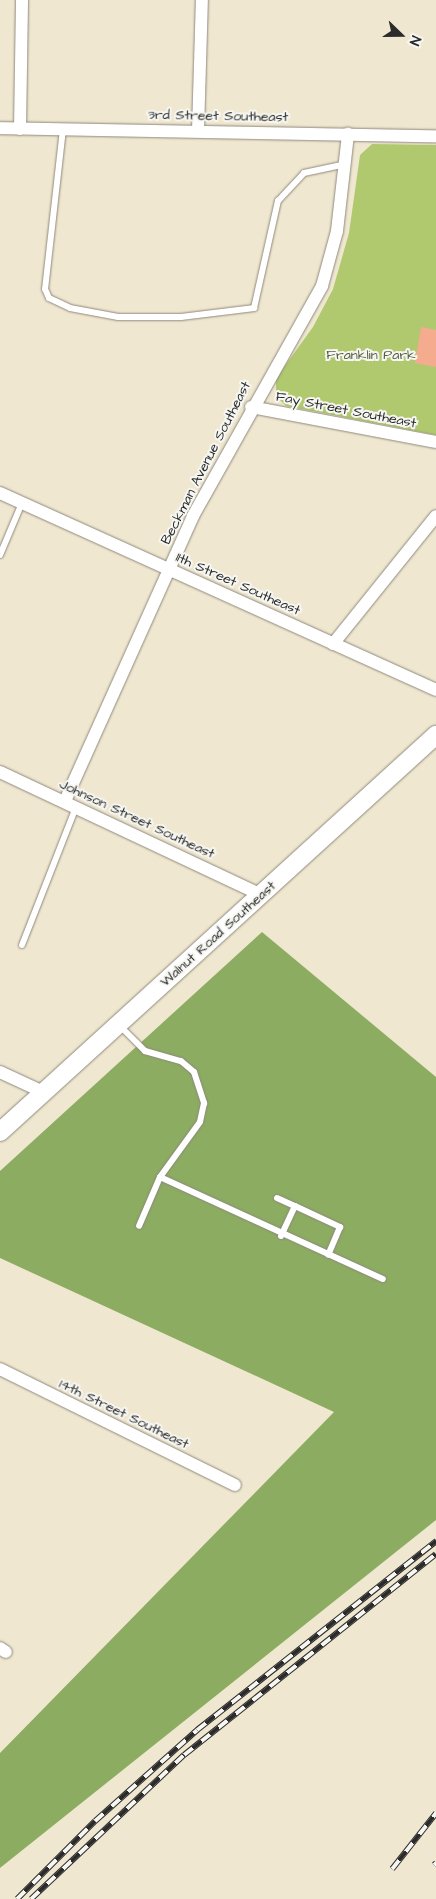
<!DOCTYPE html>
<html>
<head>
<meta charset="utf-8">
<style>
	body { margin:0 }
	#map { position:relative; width:436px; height:1899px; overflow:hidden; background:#f0e7d0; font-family:"Architects Daughter",sans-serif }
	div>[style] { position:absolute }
	.green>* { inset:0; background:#b0c96e }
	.forest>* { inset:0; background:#8cad61 }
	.building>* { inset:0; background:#f5ab8e }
	.roads { filter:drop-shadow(0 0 1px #8e897e) drop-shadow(0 0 1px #8e897e) }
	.lane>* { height:6px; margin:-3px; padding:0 3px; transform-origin:3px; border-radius:3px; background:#fff }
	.street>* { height:12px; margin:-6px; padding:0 6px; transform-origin:6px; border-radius:6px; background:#fff }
	.secondary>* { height:18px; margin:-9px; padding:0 9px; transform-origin:9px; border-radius:9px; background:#fff }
	.rail>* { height:5.5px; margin-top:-2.75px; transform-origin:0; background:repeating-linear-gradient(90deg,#f6f6f2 0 11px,#2b2b2b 0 22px); box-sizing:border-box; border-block:1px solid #2b2b2b }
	span { translate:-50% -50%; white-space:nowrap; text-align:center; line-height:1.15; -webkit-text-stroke:4px #f6f6f2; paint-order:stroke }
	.street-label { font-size:14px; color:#2b2b2b }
	.park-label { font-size:14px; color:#535a3f }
	.north { position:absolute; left:376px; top:10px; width:50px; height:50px; -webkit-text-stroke:4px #f6f6f2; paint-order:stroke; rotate:112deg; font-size:14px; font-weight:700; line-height:20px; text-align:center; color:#2b2b2b }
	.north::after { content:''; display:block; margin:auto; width:18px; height:22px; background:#2b2b2b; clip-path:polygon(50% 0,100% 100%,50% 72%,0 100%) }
</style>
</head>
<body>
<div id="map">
	<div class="green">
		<div style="clip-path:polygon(436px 145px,436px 435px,286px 406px,276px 396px,276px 378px,313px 327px,333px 289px,349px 233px,360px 155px,372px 144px)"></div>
	</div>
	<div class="forest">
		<div style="clip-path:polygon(262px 932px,436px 1077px,436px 1520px,0 1868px,0 1753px,334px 1412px,0 1258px,0 1171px)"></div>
	</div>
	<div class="building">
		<div style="clip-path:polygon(421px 327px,436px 330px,436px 367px,415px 363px)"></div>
	</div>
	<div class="roads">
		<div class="lane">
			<div style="left:63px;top:129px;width:161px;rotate:96.4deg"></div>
			<div style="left:45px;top:289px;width:10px;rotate:66deg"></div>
			<div style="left:49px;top:298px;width:23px;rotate:25deg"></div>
			<div style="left:70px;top:308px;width:49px;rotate:10.6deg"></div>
			<div style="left:118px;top:317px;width:63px"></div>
			<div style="left:181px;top:317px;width:74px;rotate:-7deg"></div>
			<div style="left:254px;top:308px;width:110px;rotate:-77.4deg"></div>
			<div style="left:278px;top:201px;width:38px;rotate:-47deg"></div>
			<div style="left:304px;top:173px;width:43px;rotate:-12.1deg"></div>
			<div style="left:0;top:555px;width:56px;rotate:-67.1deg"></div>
			<div style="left:22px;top:945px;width:148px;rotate:-68.6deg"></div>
			<div style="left:119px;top:1025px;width:37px;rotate:45deg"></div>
			<div style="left:145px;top:1051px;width:37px;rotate:16deg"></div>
			<div style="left:181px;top:1061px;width:17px;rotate:40deg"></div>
			<div style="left:194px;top:1072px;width:33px;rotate:72deg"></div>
			<div style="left:204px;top:1103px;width:19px;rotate:102deg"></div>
			<div style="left:200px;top:1122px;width:68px;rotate:126deg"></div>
			<div style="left:160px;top:1177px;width:53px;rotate:113.2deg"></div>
			<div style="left:160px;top:1177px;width:245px;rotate:24.6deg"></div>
			<div style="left:277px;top:1198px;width:20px;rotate:24deg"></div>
			<div style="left:281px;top:1236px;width:33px;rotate:-65deg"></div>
			<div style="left:295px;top:1206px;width:50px;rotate:25deg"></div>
			<div style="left:340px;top:1227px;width:30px;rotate:113deg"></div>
		</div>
		<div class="street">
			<div style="left:0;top:128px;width:436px;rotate:1.1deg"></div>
			<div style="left:20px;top:129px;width:129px;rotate:-89.1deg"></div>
			<div style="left:198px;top:131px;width:131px;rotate:-88.3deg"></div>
			<div style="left:251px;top:407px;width:188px;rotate:10.7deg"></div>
			<div style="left:0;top:493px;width:478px;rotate:24.3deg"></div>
			<div style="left:333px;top:644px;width:164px;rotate:-51.2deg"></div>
			<div style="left:0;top:772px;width:289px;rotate:25.2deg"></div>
			<div style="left:65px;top:801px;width:312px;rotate:-65.8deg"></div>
			<div style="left:193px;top:516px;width:264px;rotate:-60.7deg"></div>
			<div style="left:322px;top:286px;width:57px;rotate:-74.7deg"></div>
			<div style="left:337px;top:231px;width:98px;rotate:-83.5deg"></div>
			<div style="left:0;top:1072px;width:47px;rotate:24.9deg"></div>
			<div style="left:0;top:1369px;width:262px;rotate:26.3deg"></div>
			<div style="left:0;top:1648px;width:7px;rotate:34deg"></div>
		</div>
		<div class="secondary">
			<div style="left:0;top:1132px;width:590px;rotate:-42.32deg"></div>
		</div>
	</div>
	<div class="rail">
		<div style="left:434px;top:1865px;width:3px;rotate:-45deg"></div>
		<div style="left:392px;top:1869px;width:71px;rotate:-51.8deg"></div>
		<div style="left:17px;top:1899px;width:110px;rotate:-45deg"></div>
		<div style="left:95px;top:1821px;width:137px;rotate:-41.7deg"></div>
		<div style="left:197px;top:1730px;width:305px;rotate:-38.3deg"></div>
		<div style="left:31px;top:1899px;width:210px;rotate:-43.3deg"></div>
		<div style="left:184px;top:1755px;width:322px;rotate:-38.6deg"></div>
	</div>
	<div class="street-label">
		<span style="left:218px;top:116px;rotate:1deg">3rd Street Southeast</span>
		<span style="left:346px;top:410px;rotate:11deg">Fay Street Southeast</span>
		<span style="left:206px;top:463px;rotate:-63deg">Beckman Avenue Southeast</span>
		<span style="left:238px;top:584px;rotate:24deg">11th Street Southeast</span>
		<span style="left:137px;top:819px;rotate:25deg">Johnson Street Southeast</span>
		<span style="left:218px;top:934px;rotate:-42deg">Walnut Road Southeast</span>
		<span style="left:124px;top:1414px;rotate:26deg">14th Street Southeast</span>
	</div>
	<div class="park-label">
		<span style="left:371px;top:355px">Franklin Park</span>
	</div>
	<div class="north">N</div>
</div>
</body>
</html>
